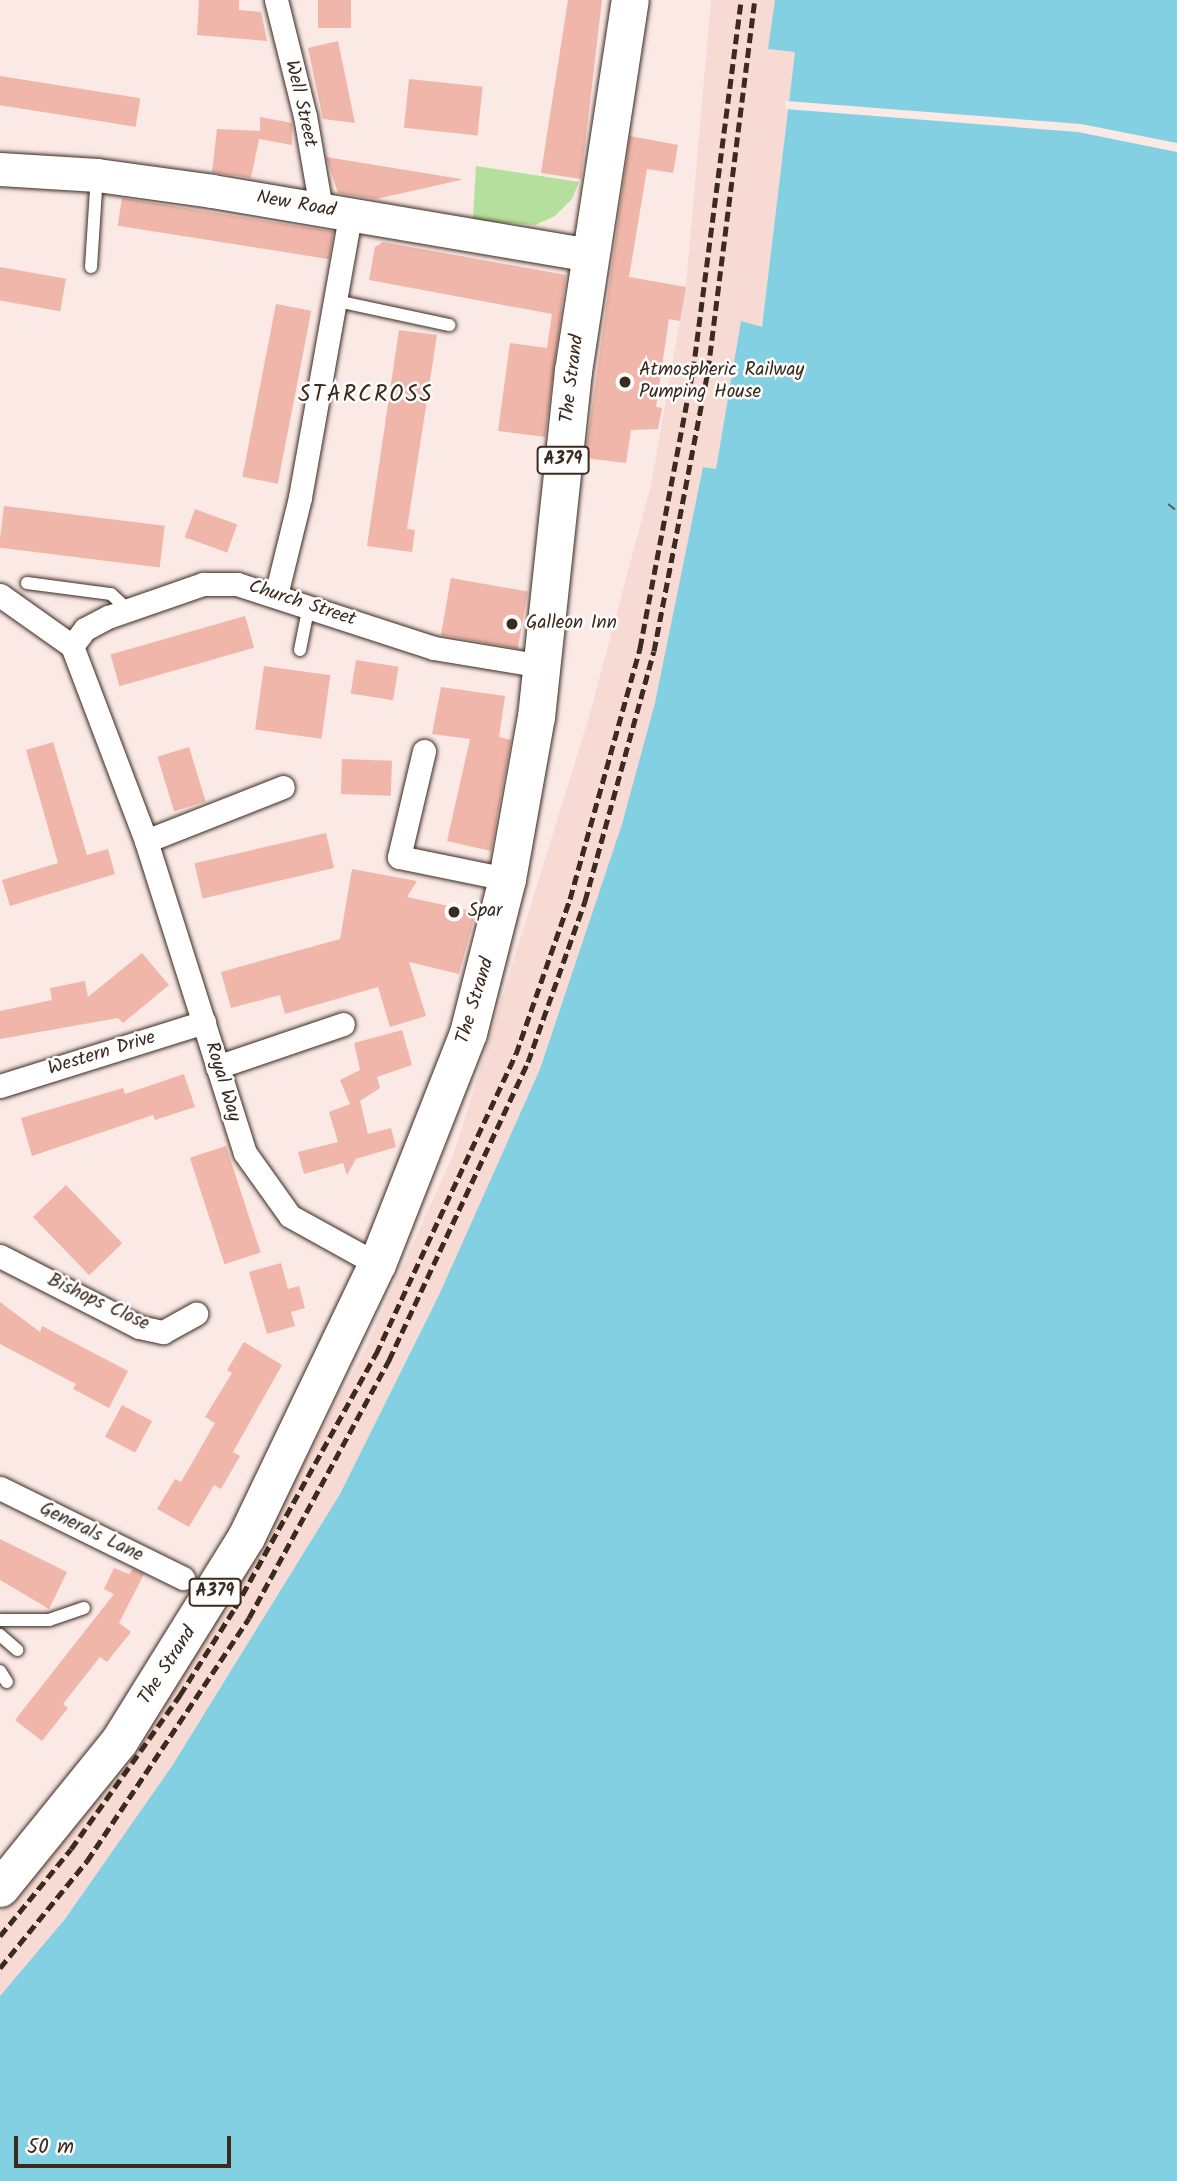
<!DOCTYPE html>
<html>
<head>
<meta charset="utf-8">
<style>
	body { margin:0 }
	#map { position:relative; width:1177px; height:2181px; overflow:hidden; background:#fae9e5; font-family:Kalam,sans-serif }
	div>[style] { position:absolute }
	.built>* { inset:0; background:#f7dad3 }
	.green>* { inset:0; background:#b5df9c }
	.water>* { inset:0; background:#82d0e1 }
	.pier>* { inset:0; background:#fae9e5 }
	.ferry>* { height:2px; margin-top:-1px; transform-origin:0; background:repeating-linear-gradient(90deg,#505c58 0 9px,transparent 0 16px) }
	.building>* { inset:0; background:#f0b6a9; transform-origin:0 0 }
	.roads { filter:drop-shadow(0 0 2px #3b2a1e) drop-shadow(0 0 2px #3b2a1e) }
	.lane>* { height:12px; margin:-6px; padding:0 6px; transform-origin:6px; border-radius:6px; background:#fff }
	.street>* { height:23px; margin:-11.5px; padding:0 11.5px; transform-origin:11.5px; border-radius:11.5px; background:#fff }
	.secondary>* { height:33px; margin:-16.5px; padding:0 16.5px; transform-origin:16.5px; border-radius:16.5px; background:#fff }
	.primary>* { height:37px; margin:-18.5px; padding:0 18.5px; transform-origin:18.5px; border-radius:18.5px; background:#fff }
	.rail>* { height:5px; margin-top:-2.5px; transform-origin:0; background:repeating-linear-gradient(90deg,#3b2a1e 0 10px,transparent 0 15px) }
	.dots>* { width:19px; height:19px; translate:-50% -50%; box-sizing:border-box; border:4px solid #fff; border-radius:50% }
	span { translate:-50% -50%; white-space:nowrap; text-align:center; line-height:1.15; -webkit-text-stroke:5px #fff; paint-order:stroke }
	.shield-label span { padding:2px 5px; background:#fff; border:2px solid; border-radius:5px; -webkit-text-stroke-width:0 }
	.shield-label { font-size:18px; color:#3b2a1e; font-weight:700 }
	.street-label { font-size:19px; color:#3b2a1e }
	.poi-label { font-size:19px; color:#3b2a1e }
	.left { translate:0 -50%; text-align:left }
	.quarter-label { font-size:23px; color:#3b2a1e; letter-spacing:2px }
	.scale { position:absolute; left:14px; top:2136px; width:217px; height:32px; box-sizing:border-box; border:4px solid #3b2a1e; border-top:0; padding-left:9px; font-size:21px; line-height:24px; white-space:nowrap; color:#3b2a1e; -webkit-text-stroke:5px #fff; paint-order:stroke }
</style>
</head>
<body>
<div id="map">
	<div class="built">
		<div style="clip-path:polygon(711px 0,775px 0,769px 49px,795px 52px,762px 328px,741px 322px,716px 469px,704px 467px,656px 705px,622px 824px,540px 1069px,439px 1295px,340px 1494px,172px 1766px,65px 1919px,0 1996px,0 1913px,170px 1687px,297px 1477px,364px 1352px,454px 1153px,590px 714px,651px 485px,686px 286px)"></div>
	</div>
	<div class="green">
		<div style="clip-path:polygon(476px 166px,579px 182px,572px 199px,555px 216px,535px 225px,473px 220px)"></div>
	</div>
	<div class="water">
		<div style="clip-path:polygon(775px 0,1177px 0,1177px 2181px,0 2181px,0 1996px,65px 1919px,172px 1766px,340px 1494px,439px 1295px,540px 1069px,622px 824px,655px 703px,703px 467px,716px 469px,741px 321px,762px 327px,795px 52px,768px 49px)"></div>
	</div>
	<div class="pier">
		<div style="clip-path:polygon(786px 101px,1081px 124px,1177px 143px,1177px 152px,1078px 132px,785px 109px)"></div>
	</div>
	<div class="ferry">
		<div style="left:1168px;top:504px;width:11px;rotate:38deg"></div>
	</div>
	<div class="building">
		<div style="clip-path:polygon(199px 0,239px 0,239px 10px,261px 12px,267px 41px,197px 35px)"></div>
		<div style="left:318px;top:0;width:33px;height:28px"></div>
		<div style="clip-path:polygon(568px 0,602px 0,581px 179px,541px 173px)"></div>
		<div style="clip-path:polygon(338px 41px,355px 123px,323px 119px,308px 48px)"></div>
		<div style="left:0;top:76px;width:142px;height:29px;rotate:9deg"></div>
		<div style="left:409px;top:79px;width:74px;height:49px;rotate:6deg"></div>
		<div style="clip-path:polygon(260px 117px,292px 123px,292px 145px,259px 139px,251px 178px,212px 172px,217px 129px,260px 131px)"></div>
		<div style="clip-path:polygon(630px 136px,678px 145px,673px 173px,647px 169px,629px 277px,686px 287px,680px 321px,669px 319px,656px 407px,662px 408px,658px 429px,631px 430px,626px 463px,585px 458px)"></div>
		<div style="clip-path:polygon(326px 157px,461px 179px,461px 180px,376px 199px,338px 193px)"></div>
		<div style="left:122px;top:198px;width:214px;height:28px;rotate:9deg"></div>
		<div style="clip-path:polygon(383px 242px,566px 275px,545px 437px,498px 431px,510px 343px,547px 348px,552px 314px,369px 280px,375px 247px)"></div>
		<div style="left:0;top:267px;width:67px;height:33px;rotate:10deg"></div>
		<div style="left:276px;top:304px;width:36px;height:176px;rotate:11deg"></div>
		<div style="clip-path:polygon(399px 330px,437px 335px,407px 529px,415px 530px,412px 552px,367px 546px)"></div>
		<div style="left:4px;top:506px;width:162px;height:42px;rotate:7deg"></div>
		<div style="left:195px;top:509px;width:45px;height:30px;rotate:20deg"></div>
		<div style="left:451px;top:578px;width:78px;height:58px;rotate:10deg"></div>
		<div style="left:245px;top:616px;width:33px;height:140px;rotate:74deg"></div>
		<div style="left:356px;top:660px;width:43px;height:34px;rotate:9deg"></div>
		<div style="left:264px;top:666px;width:67px;height:64px;rotate:8deg"></div>
		<div style="clip-path:polygon(441px 687px,505px 696px,499px 737px,511px 740px,491px 851px,447px 841px,470px 739px,432px 734px)"></div>
		<div style="clip-path:polygon(53px 742px,87px 855px,108px 849px,115px 874px,10px 906px,2px 880px,58px 863px,26px 750px)"></div>
		<div style="left:189px;top:747px;width:57px;height:33px;rotate:73deg"></div>
		<div style="left:342px;top:759px;width:50px;height:35px;rotate:2deg"></div>
		<div style="left:326px;top:833px;width:36px;height:135px;rotate:77deg"></div>
		<div style="clip-path:polygon(352px 869px,417px 881px,407px 897px,476px 912px,459px 974px,409px 962px,426px 1016px,390px 1027px,378px 987px,285px 1014px,280px 995px,231px 1008px,221px 972px,340px 939px)"></div>
		<div style="clip-path:polygon(142px 953px,169px 985px,123px 1023px,118px 1018px,0 1039px,0 1011px,52px 1000px,50px 988px,85px 981px,88px 997px)"></div>
		<div style="clip-path:polygon(402px 1030px,412px 1065px,377px 1077px,380px 1088px,360px 1101px,368px 1134px,391px 1128px,396px 1147px,356px 1159px,347px 1175px,343px 1163px,304px 1174px,298px 1152px,338px 1142px,329px 1112px,350px 1104px,340px 1080px,360px 1070px,354px 1043px)"></div>
		<div style="clip-path:polygon(184px 1074px,195px 1107px,155px 1120px,153px 1115px,32px 1156px,21px 1118px,123px 1088px,125px 1094px)"></div>
		<div style="left:226px;top:1146px;width:112px;height:38px;rotate:72deg"></div>
		<div style="left:66px;top:1185px;width:81px;height:46px;rotate:46deg"></div>
		<div style="clip-path:polygon(281px 1263px,288px 1289px,299px 1286px,305px 1308px,291px 1312px,295px 1326px,267px 1334px,249px 1272px)"></div>
		<div style="clip-path:polygon(0 1302px,40px 1332px,42px 1326px,128px 1371px,109px 1408px,73px 1389px,76px 1384px,0 1344px)"></div>
		<div style="clip-path:polygon(244px 1342px,282px 1365px,233px 1452px,240px 1456px,221px 1489px,214px 1485px,189px 1527px,157px 1509px,175px 1479px,181px 1482px,215px 1423px,205px 1417px,232px 1373px,227px 1370px)"></div>
		<div style="left:122px;top:1405px;width:34px;height:36px;rotate:28deg"></div>
		<div style="clip-path:polygon(0 1539px,67px 1572px,49px 1609px,0 1580px)"></div>
		<div style="clip-path:polygon(114px 1568px,129px 1574px,133px 1569px,144px 1574px,119px 1623px,131px 1632px,107px 1662px,100px 1657px,63px 1704px,68px 1708px,42px 1741px,15px 1720px,114px 1594px,104px 1589px)"></div>
	</div>
	<div class="roads">
		<div class="lane">
			<div style="left:91px;top:267px;width:92px;rotate:-86.3deg"></div>
			<div style="left:337px;top:301px;width:115px;rotate:12.1deg"></div>
			<div style="left:27px;top:583px;width:85px;rotate:7.5deg"></div>
			<div style="left:111px;top:594px;width:23px;rotate:43deg"></div>
			<div style="left:300px;top:650px;width:46px;rotate:-78.7deg"></div>
			<div style="left:0;top:1620px;width:49px"></div>
			<div style="left:49px;top:1620px;width:37px;rotate:-19deg"></div>
			<div style="left:0;top:1635px;width:23px;rotate:41deg"></div>
			<div style="left:0;top:1671px;width:13px;rotate:58deg"></div>
		</div>
		<div class="street">
			<div style="left:276px;top:0;width:120px;rotate:76deg"></div>
			<div style="left:305px;top:116px;width:94px;rotate:80.2deg"></div>
			<div style="left:0;top:595px;width:88px;rotate:35.3deg"></div>
			<div style="left:276px;top:595px;width:101px;rotate:-76.2deg"></div>
			<div style="left:300px;top:497px;width:286px;rotate:-79.9deg"></div>
			<div style="left:72px;top:646px;width:209px;rotate:69.2deg"></div>
			<div style="left:146px;top:841px;width:327px;rotate:72.4deg"></div>
			<div style="left:245px;top:1153px;width:77px;rotate:54.5deg"></div>
			<div style="left:290px;top:1216px;width:99px;rotate:28.9deg"></div>
			<div style="left:72px;top:646px;width:21px;rotate:-53deg"></div>
			<div style="left:85px;top:629px;width:26px;rotate:-28deg"></div>
			<div style="left:108px;top:617px;width:101px;rotate:-19.2deg"></div>
			<div style="left:203px;top:584px;width:34px"></div>
			<div style="left:237px;top:584px;width:207px;rotate:18deg"></div>
			<div style="left:434px;top:648px;width:110px;rotate:9.4deg"></div>
			<div style="left:424px;top:751px;width:109px;rotate:103.3deg"></div>
			<div style="left:399px;top:857px;width:110px;rotate:11.5deg"></div>
			<div style="left:146px;top:841px;width:147px;rotate:-21.5deg"></div>
			<div style="left:217px;top:1067px;width:133px;rotate:-18.8deg"></div>
			<div style="left:0;top:1086px;width:214px;rotate:-17.4deg"></div>
			<div style="left:0;top:1256px;width:156px;rotate:27.1deg"></div>
			<div style="left:139px;top:1327px;width:25px;rotate:12deg"></div>
			<div style="left:163px;top:1332px;width:38px;rotate:-29deg"></div>
			<div style="left:0;top:1488px;width:204px;rotate:26.2deg"></div>
		</div>
		<div class="secondary">
			<div style="left:0;top:169px;width:97px;rotate:3.5deg"></div>
			<div style="left:97px;top:175px;width:116px;rotate:7.9deg"></div>
			<div style="left:212px;top:191px;width:382px;rotate:9.6deg"></div>
		</div>
		<div class="primary">
			<div style="left:0;top:1888px;width:189px;rotate:-51deg"></div>
			<div style="left:119px;top:1741px;width:240px;rotate:-58.1deg"></div>
			<div style="left:246px;top:1537px;width:303px;rotate:-64.4deg"></div>
			<div style="left:377px;top:1264px;width:248px;rotate:-68.5deg"></div>
			<div style="left:468px;top:1033px;width:159px;rotate:-75.8deg"></div>
			<div style="left:507px;top:879px;width:165px;rotate:-79.9deg"></div>
			<div style="left:536px;top:717px;width:348px;rotate:-83.9deg"></div>
			<div style="left:573px;top:371px;width:375px;rotate:-81.3deg"></div>
		</div>
	</div>
	<div class="rail">
		<div style="left:0;top:1936px;width:112px;rotate:-50.8deg"></div>
		<div style="left:71px;top:1849px;width:189px;rotate:-54.7deg"></div>
		<div style="left:180px;top:1695px;width:103px;rotate:-57.7deg"></div>
		<div style="left:235px;top:1608px;width:291px;rotate:-61deg"></div>
		<div style="left:376px;top:1354px;width:331px;rotate:-65deg"></div>
		<div style="left:516px;top:1054px;width:164px;rotate:-70.8deg"></div>
		<div style="left:570px;top:899px;width:261px;rotate:-74.4deg"></div>
		<div style="left:640px;top:648px;width:282px;rotate:-79.2deg"></div>
		<div style="left:693px;top:371px;width:374px;rotate:-82.6deg"></div>
		<div style="left:0;top:1968px;width:138px;rotate:-50.9deg"></div>
		<div style="left:87px;top:1861px;width:292px;rotate:-56.3deg"></div>
		<div style="left:249px;top:1618px;width:294px;rotate:-61.5deg"></div>
		<div style="left:389px;top:1360px;width:329px;rotate:-65deg"></div>
		<div style="left:528px;top:1062px;width:171px;rotate:-70.5deg"></div>
		<div style="left:585px;top:901px;width:259px;rotate:-74.6deg"></div>
		<div style="left:654px;top:651px;width:286px;rotate:-79.1deg"></div>
		<div style="left:708px;top:370px;width:373px;rotate:-82.8deg"></div>
	</div>
	<div class="dots">
		<div style="left:625px;top:382px;background:#3b2a1e"></div>
		<div style="left:512px;top:624px;background:#3b2a1e"></div>
		<div style="left:454px;top:912px;background:#3b2a1e"></div>
	</div>
	<div class="shield-label">
		<span style="left:563px;top:460px">A379</span>
		<span style="left:215px;top:1592px">A379</span>
	</div>
	<div class="street-label">
		<span style="left:300px;top:104px;rotate:77deg">Well Street</span>
		<span style="left:296px;top:205px;rotate:10deg">New Road</span>
		<span style="left:573px;top:379px;rotate:-83deg">The Strand</span>
		<span style="left:302px;top:604px;rotate:18deg">Church Street</span>
		<span style="left:476px;top:1001px;rotate:-73deg">The Strand</span>
		<span style="left:102px;top:1054px;rotate:-17deg">Western Drive</span>
		<span style="left:222px;top:1082px;rotate:73deg">Royal Way</span>
		<span style="left:98px;top:1303px;rotate:25deg">Bishops Close</span>
		<span style="left:91px;top:1533px;rotate:26deg">Generals Lane</span>
		<span style="left:168px;top:1666px;rotate:-57deg">The Strand</span>
	</div>
	<div class="poi-label">
		<span class="left" style="left:639px;top:382px">Atmospheric Railway<br>Pumping House</span>
		<span class="left" style="left:526px;top:624px">Galleon Inn</span>
		<span class="left" style="left:468px;top:912px">Spar</span>
	</div>
	<div class="quarter-label">
		<span style="left:366px;top:395px">STARCROSS</span>
	</div>
	<div class="scale">50 m</div>
</div>
</body>
</html>
